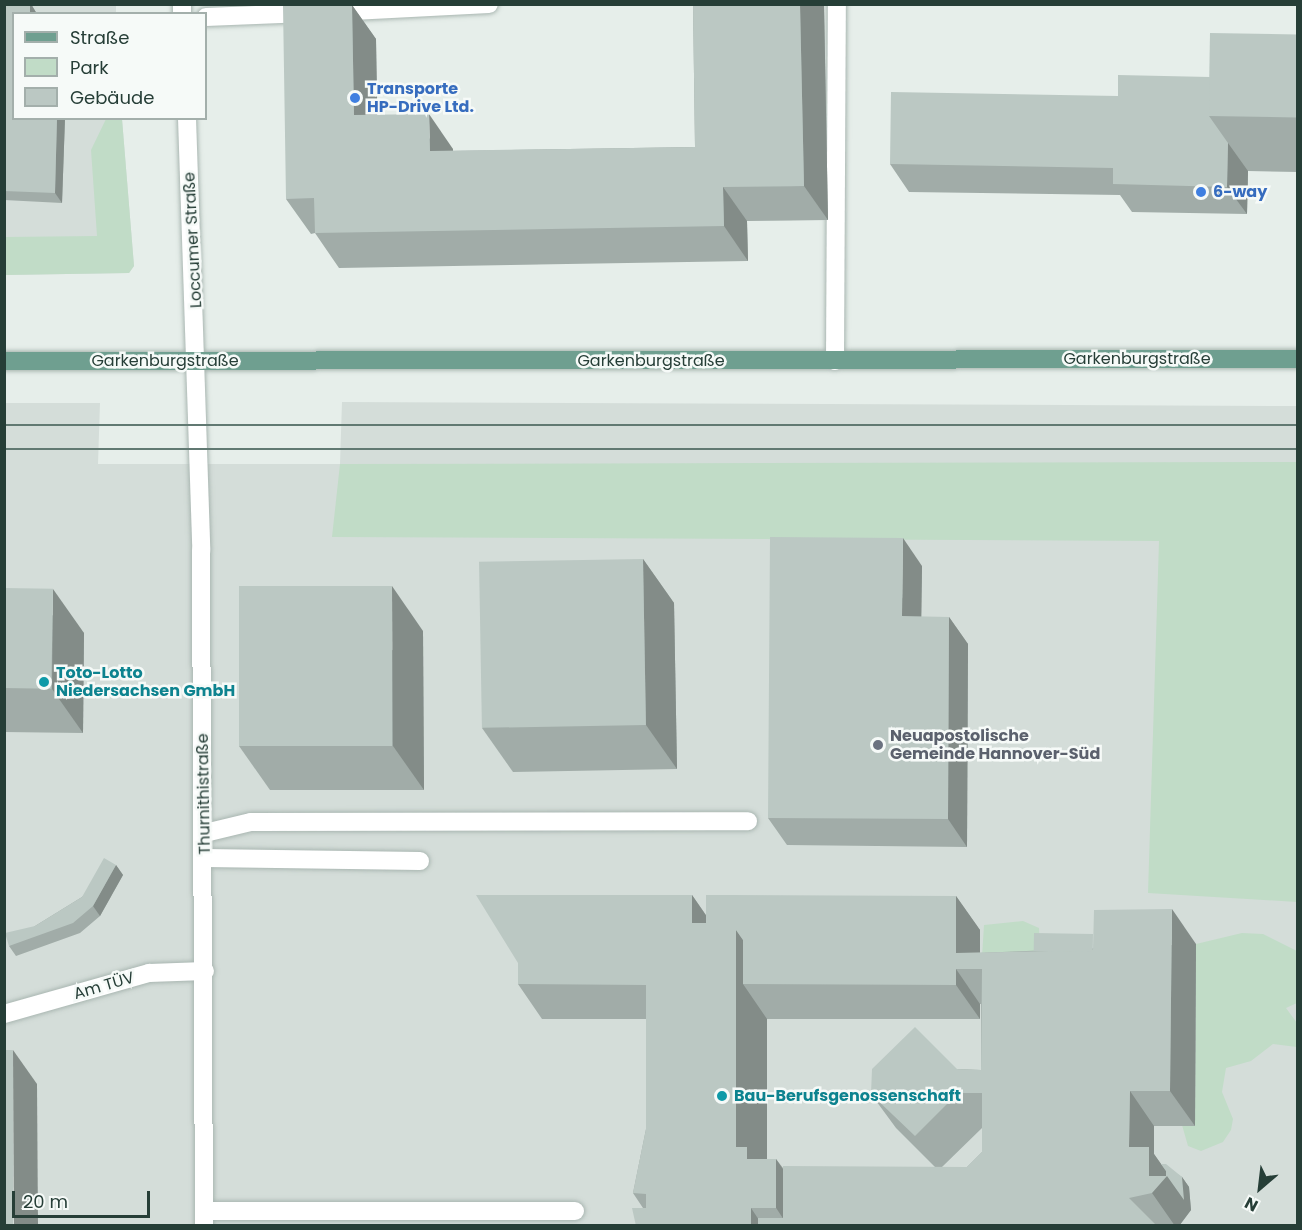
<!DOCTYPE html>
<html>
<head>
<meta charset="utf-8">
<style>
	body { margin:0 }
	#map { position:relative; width:1302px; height:1230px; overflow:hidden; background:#e6eeea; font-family:Poppins,sans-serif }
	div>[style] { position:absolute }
	.built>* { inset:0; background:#d4ddd9 }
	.green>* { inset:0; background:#c1dcc7 }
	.roads { filter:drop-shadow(0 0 2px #a9b6b1) drop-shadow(0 0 2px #a9b6b1) }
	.minor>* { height:18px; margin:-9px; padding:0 9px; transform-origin:9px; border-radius:9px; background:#fff }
	.major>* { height:18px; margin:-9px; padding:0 9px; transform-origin:9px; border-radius:9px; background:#6f9f90 }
	.tram>* { height:1.5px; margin:-0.75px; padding:0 0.75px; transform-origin:0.75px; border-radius:0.75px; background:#617972 }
	.wall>* { inset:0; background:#a1aca8 }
	.shaded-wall>* { inset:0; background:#838c88 }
	.building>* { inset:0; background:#bbc8c3; transform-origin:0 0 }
	.dots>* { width:16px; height:16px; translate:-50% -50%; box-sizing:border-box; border:3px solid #f6faf8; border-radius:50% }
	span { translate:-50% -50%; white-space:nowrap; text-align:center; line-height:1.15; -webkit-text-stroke:5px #f6faf8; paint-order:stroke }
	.shop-label { font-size:16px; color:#366cbe; font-weight:700 }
	.left { translate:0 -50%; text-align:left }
	.street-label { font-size:16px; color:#263e37 }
	.culture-label { font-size:16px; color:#0d838f; font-weight:700 }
	.worship-label { font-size:16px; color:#5b616d; font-weight:700 }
	.frame { position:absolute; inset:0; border:6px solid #263e37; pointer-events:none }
	.legend { position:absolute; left:12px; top:12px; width:195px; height:108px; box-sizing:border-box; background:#f6faf8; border:2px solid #a3afab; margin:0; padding:8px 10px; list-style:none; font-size:18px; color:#263e37 }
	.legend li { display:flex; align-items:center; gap:12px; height:30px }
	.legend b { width:30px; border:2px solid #a3afab }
	.north { position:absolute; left:1230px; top:1158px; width:60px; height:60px; -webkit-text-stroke:4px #f6faf8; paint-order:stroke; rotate:208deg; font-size:16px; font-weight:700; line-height:24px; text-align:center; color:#263e37 }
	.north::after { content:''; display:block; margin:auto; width:21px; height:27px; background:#263e37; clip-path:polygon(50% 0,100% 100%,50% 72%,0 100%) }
	.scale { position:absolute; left:12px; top:1191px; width:138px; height:27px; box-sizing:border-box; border:3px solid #263e37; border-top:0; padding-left:8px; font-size:18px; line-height:21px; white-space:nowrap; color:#263e37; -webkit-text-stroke:4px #f6faf8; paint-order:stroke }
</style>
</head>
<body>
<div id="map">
	<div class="built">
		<div style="clip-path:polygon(4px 5px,116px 5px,116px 13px,14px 14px,14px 118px,122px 119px,134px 266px,129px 273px,5px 275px)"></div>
		<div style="clip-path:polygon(342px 402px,1297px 406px,1297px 1225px,5px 1225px,4px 403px,100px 403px,98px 464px,340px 464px)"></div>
	</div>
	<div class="green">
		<div style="clip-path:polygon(106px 119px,122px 119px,134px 266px,129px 273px,5px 275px,5px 237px,97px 236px,91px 150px)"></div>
		<div style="clip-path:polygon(1297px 462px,1297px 902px,1148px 893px,1159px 541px,332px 537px,340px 464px)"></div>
		<div style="clip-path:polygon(1023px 921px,1039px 928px,1041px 984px,980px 988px,984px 925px)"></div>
		<div style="clip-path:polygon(1242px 933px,1263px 934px,1297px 951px,1297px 1003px,1286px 1008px,1297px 1023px,1297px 1047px,1273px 1044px,1251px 1061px,1226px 1068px,1222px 1092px,1233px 1119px,1231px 1130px,1223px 1142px,1201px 1151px,1188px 1146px,1182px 1125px,1195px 1125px,1196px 944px)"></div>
	</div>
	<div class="roads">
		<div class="minor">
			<div style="left:182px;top:4px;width:10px;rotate:90deg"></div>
			<div style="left:333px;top:12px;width:156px;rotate:-2.9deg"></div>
			<div style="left:206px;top:17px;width:100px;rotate:-2.3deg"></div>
			<div style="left:187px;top:118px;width:432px;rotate:88.1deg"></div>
			<div style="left:201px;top:550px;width:676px;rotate:89.75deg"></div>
			<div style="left:835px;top:361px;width:357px;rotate:-89.7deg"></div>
			<div style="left:205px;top:833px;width:47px;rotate:-13.4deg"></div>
			<div style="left:251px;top:822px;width:497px;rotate:-0.1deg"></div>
			<div style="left:205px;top:858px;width:215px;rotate:0.8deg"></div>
			<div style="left:4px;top:1014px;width:151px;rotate:-15.8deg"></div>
			<div style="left:149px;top:973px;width:56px;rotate:-2deg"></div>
			<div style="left:204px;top:1211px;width:371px"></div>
		</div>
		<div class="major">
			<div style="left:4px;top:361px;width:1294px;rotate:-0.09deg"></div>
		</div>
	</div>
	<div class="tram">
		<div style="left:4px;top:425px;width:1294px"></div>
		<div style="left:4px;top:449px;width:1294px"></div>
	</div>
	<div class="wall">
		<div style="clip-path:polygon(4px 4px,31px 4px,37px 14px,14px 14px,14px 118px,65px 118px,62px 203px,4px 200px)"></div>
		<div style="clip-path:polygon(693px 4px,824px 4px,828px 220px,747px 221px,748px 261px,339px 268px,315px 233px,311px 234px,286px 199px,352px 5px,376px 39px,377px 115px,453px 149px,453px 151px,695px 147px)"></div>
		<div style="clip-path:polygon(1298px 34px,1298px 172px,1248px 171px,1247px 214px,1132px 212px,1120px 195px,909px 192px,890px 164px,1118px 96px,1210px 77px)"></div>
		<div style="clip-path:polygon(643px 559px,674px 603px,677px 769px,513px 772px,482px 728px)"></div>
		<div style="clip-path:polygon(922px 566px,921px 617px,949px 617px,968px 644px,967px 847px,787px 845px,768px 818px)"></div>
		<div style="clip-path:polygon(4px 588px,84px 633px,83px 733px,4px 732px)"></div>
		<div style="clip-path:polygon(423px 631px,424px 790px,270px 790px,239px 746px)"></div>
		<div style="clip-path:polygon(116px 865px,123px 875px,100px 916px,80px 933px,16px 956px,9px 946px,35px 926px,82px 897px)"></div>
		<div style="clip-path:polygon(evenodd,692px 895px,706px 915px,956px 896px,980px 930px,980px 953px,1196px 944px,1195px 1126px,1154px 1126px,1154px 1154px,1161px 1164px,1182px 1177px,1189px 1187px,1191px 1210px,1179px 1226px,636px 1226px,643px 1208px,633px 1193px,646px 1129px,646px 1019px,542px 1019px,518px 984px,692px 895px,980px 1004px,981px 1004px,981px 1070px,957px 1069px,871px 1094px,896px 1128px,935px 1167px,783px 1168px,776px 1159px,767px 1159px,767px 1019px,980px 1019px,980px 1004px,692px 895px,982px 1128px,982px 1152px,967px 1167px,942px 1167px,982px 1128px)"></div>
	</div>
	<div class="shaded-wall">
		<div style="clip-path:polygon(30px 4px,31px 4px,37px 14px,30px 14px)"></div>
		<div style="clip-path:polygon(800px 4px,824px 4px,828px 220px,804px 186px)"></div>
		<div style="clip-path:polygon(352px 5px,376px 39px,378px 150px,354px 115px)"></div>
		<div style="clip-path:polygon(429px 114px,453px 149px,454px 186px,430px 151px)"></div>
		<div style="clip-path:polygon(57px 118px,65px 118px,62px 203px,55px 193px)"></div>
		<div style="clip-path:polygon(1228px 143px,1248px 171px,1247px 214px,1227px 187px)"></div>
		<div style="clip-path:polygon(723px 187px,747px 221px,748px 261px,724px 226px)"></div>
		<div style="clip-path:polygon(903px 538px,922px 566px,921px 644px,902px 616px)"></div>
		<div style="clip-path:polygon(643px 559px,674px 603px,677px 769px,646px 725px)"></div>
		<div style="clip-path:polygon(392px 586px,423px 631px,424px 790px,393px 746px)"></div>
		<div style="clip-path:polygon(53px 589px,84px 633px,83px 733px,52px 689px)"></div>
		<div style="clip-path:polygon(949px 617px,968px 644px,967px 847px,948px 819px)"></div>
		<div style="clip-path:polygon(116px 865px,123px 875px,100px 916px,93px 906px)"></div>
		<div style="clip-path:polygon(692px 895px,716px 930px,692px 923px)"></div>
		<div style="clip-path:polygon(956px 896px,980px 930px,980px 969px,956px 953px)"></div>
		<div style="clip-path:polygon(1172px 909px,1196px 944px,1195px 1126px,1170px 1091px)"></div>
		<div style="clip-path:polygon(736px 930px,767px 974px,743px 984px,767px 1019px,767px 1175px,776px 1159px,807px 1204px,788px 1226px,736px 1147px)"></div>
		<div style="clip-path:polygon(956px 969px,980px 1004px,980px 1019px,956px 985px)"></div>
		<div style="clip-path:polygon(13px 1050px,37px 1084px,38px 1226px,14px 1226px)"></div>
		<div style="clip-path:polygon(1130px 1091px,1154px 1126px,1154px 1154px,1173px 1181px,1182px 1177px,1189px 1187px,1191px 1210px,1179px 1226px,1175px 1226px,1152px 1193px,1149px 1176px,1129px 1147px)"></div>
		<div style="clip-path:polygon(751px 1208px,763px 1226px,751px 1226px)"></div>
	</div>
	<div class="building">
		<div style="clip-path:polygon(4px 4px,30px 4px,30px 14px,14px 14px,14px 118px,57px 118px,55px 193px,4px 191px)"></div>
		<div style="clip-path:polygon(693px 4px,800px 4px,804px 186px,723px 187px,724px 226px,315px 233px,314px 198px,286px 199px,283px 6px,352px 5px,354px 115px,429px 114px,430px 151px,695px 147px)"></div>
		<div style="left:1210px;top:33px;width:88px;height:83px;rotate:1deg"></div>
		<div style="clip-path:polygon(1118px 75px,1210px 77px,1209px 116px,1228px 143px,1227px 187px,1113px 184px,1113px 168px,890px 164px,891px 92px,1118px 96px)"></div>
		<div style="clip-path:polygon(770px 537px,903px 538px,902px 616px,949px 617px,948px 819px,768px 818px)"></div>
		<div style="left:643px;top:559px;width:166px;height:164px;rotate:89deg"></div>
		<div style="left:239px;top:586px;width:153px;height:160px"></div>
		<div style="left:4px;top:588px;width:49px;height:100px;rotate:1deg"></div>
		<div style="clip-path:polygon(104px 858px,116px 865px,93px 906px,73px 923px,9px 946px,5px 933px,35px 926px,82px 897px)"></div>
		<div style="clip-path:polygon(476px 895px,692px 895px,692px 923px,706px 923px,706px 895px,956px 896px,956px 953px,1093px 950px,1094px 910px,1172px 909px,1170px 1091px,1130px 1091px,1129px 1147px,1149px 1147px,1149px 1176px,1167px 1176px,1152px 1193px,1129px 1198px,1157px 1226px,758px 1226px,758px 1218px,783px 1218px,783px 1166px,967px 1167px,982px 1152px,982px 1093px,958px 1093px,915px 1136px,871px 1094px,872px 1069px,915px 1027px,957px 1069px,981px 1070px,982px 969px,956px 969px,956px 985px,743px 984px,743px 940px,736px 930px,646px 930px,646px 985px,518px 984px,518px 963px)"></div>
		<div style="clip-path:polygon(646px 930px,736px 930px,736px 1147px,747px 1147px,747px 1159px,776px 1159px,776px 1208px,751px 1208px,751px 1226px,636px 1226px,632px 1208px,646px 1208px,646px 1194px,633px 1193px,646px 1129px)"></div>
		<div style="left:1034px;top:933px;width:59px;height:18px;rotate:1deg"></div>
		<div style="left:13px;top:1050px;width:176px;height:9px;rotate:90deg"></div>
		<div style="clip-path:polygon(1161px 1164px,1166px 1164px,1182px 1177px,1184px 1200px,1167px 1176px,1166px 1176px,1166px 1171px)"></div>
	</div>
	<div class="dots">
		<div style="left:355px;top:98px;background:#3f7fe0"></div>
		<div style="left:1201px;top:192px;background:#3f7fe0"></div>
		<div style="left:44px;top:682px;background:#0f9aa8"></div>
		<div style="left:878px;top:745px;background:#6b7280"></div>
		<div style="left:722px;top:1096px;background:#0f9aa8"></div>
	</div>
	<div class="shop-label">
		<span class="left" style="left:367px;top:98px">Transporte<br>HP-Drive Ltd.</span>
		<span class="left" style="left:1213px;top:192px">6-way</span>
	</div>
	<div class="street-label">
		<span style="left:193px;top:240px;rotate:-93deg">Loccumer Straße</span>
		<span style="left:1137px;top:359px">Garkenburgstraße</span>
		<span style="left:165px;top:361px">Garkenburgstraße</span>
		<span style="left:651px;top:361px">Garkenburgstraße</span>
		<span style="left:204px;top:794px;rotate:-91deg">Thurnithistraße</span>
		<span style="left:104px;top:986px;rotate:-16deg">Am TÜV</span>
	</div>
	<div class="culture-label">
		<span class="left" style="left:56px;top:682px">Toto-Lotto<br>Niedersachsen GmbH</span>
		<span class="left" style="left:734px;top:1096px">Bau-Berufsgenossenschaft</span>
	</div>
	<div class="worship-label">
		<span class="left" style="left:890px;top:745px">Neuapostolische<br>Gemeinde Hannover-Süd</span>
	</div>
	<div class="frame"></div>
	<ul class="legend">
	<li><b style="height:8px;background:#6f9f90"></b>Straße</li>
	<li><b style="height:16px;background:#c1dcc7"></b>Park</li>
	<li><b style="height:16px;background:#bbc8c3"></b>Gebäude</li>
	</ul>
	<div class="north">N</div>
	<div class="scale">20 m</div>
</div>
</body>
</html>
